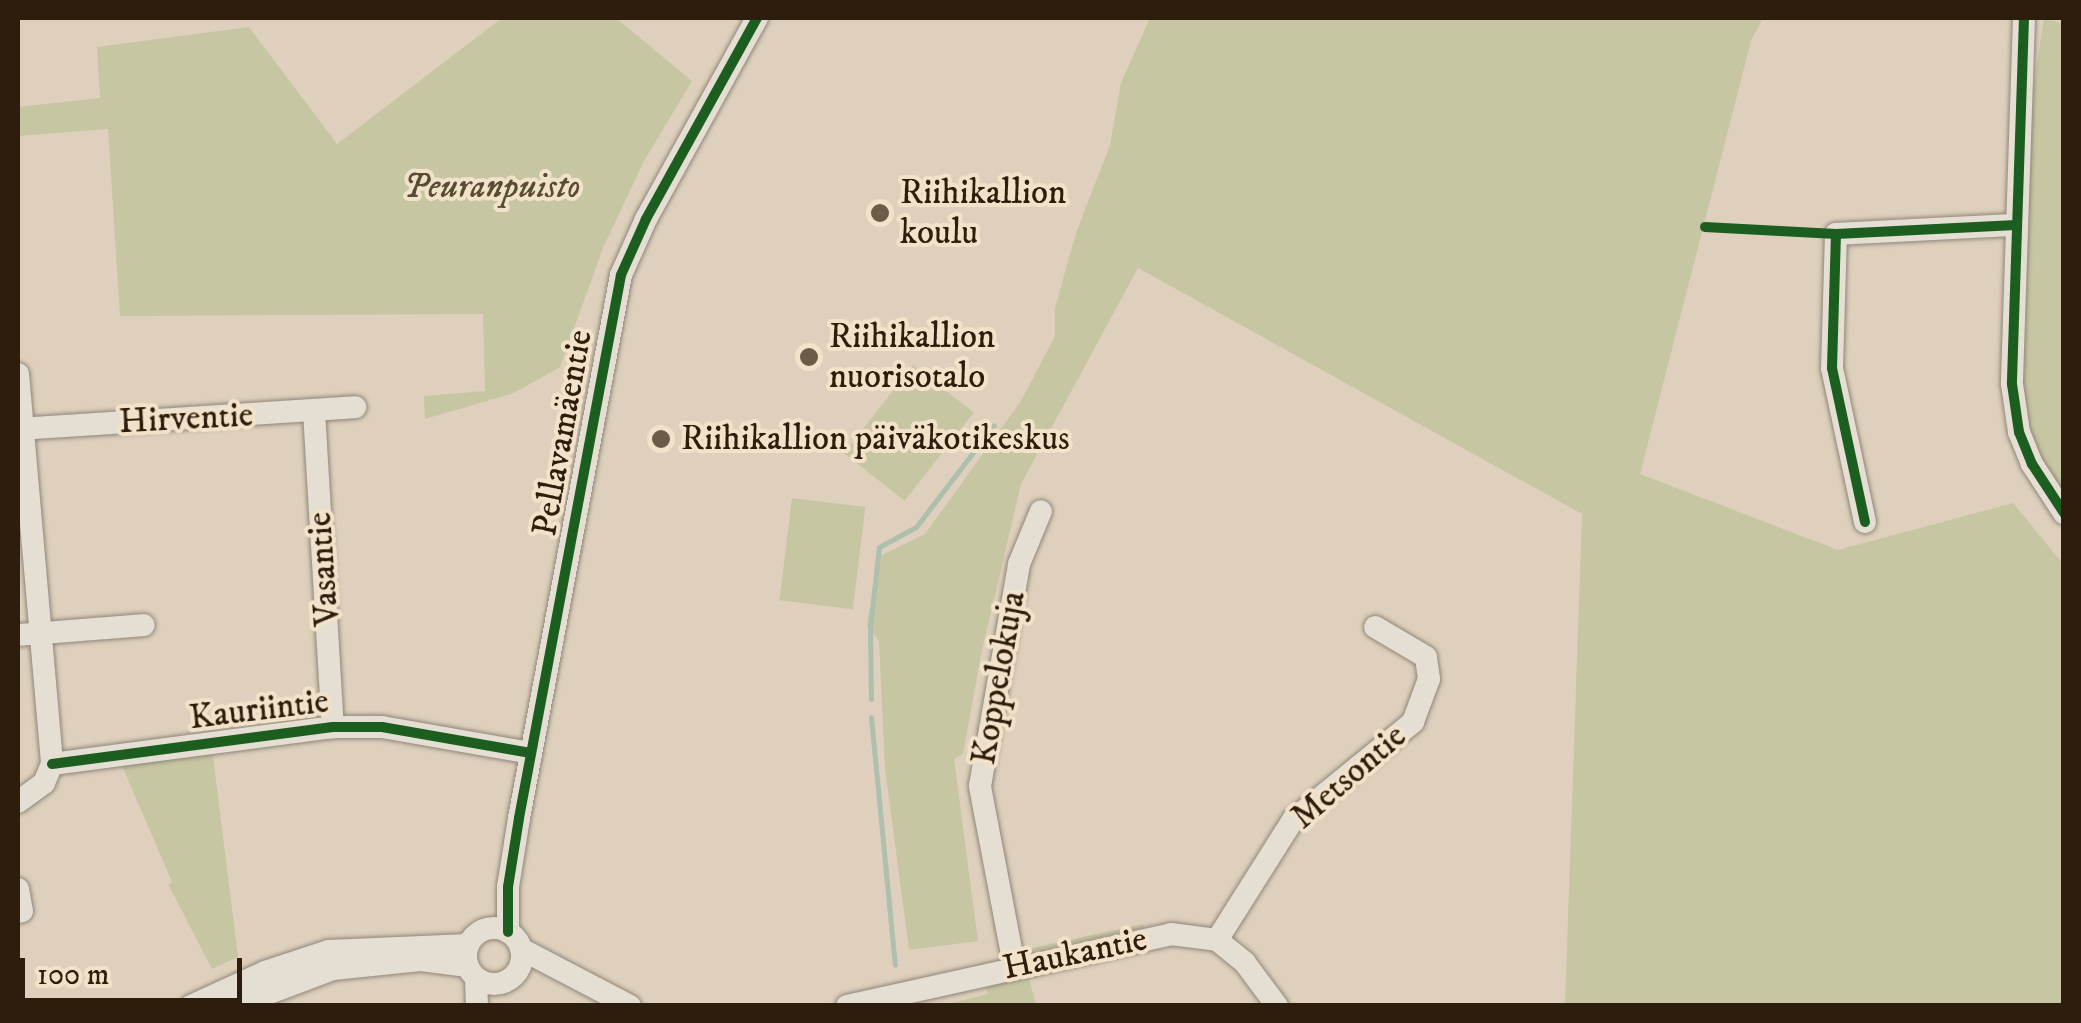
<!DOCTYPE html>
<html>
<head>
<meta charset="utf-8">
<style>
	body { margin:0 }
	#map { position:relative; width:2081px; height:1023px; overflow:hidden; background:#ded0bc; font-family:"IM FELL DW Pica",serif }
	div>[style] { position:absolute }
	.green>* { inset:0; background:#c7c6a2; transform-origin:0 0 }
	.stream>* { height:5px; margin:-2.5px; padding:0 2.5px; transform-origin:2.5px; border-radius:2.5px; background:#aebfae }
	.roads { filter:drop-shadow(0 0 2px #908679) drop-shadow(0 0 2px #908679) }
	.minor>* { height:22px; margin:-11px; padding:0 11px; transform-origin:11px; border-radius:11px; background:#e5ded3 }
	.minor>.ring { margin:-11px; padding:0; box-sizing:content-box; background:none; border:22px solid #e5ded3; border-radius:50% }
	.cycleway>* { height:10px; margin:-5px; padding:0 5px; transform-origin:5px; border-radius:5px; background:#1b5e20 }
	.dots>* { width:28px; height:28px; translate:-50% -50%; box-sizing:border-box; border:5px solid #f3e2ca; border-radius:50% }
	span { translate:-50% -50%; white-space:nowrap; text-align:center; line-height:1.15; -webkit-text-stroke:8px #f3e2ca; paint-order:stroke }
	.park-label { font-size:35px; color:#564d33; font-style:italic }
	.poi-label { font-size:35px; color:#2d1d0d }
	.left { translate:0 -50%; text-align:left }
	.street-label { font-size:35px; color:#2d1d0d }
	.frame { position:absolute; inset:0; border:20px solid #2d1d0d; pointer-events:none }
	.scale { position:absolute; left:20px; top:958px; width:222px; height:45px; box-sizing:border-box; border:5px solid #2d1d0d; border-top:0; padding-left:12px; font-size:30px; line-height:35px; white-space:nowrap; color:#2d1d0d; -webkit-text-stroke:8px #f3e2ca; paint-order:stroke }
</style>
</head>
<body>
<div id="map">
	<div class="green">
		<div style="clip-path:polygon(502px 18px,616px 18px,692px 81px,644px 161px,603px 248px,560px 367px,514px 393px,425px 419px,424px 396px,485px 391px,483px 314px,120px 316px,108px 129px,18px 136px,18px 107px,100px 98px,97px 47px,249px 27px,337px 144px)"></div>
		<div style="clip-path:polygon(1150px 18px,1763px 18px,1751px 41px,1640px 474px,1838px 550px,2013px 503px,2063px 564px,2063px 1005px,1565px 1005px,1582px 514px,1138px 268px,1021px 484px,981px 655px,963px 754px,954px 759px,978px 941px,909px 950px,885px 768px,879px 641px,867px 626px,878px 557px,925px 534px,1021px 401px,1055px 336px,1055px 308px,1076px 233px,1110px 145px,1121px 83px)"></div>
		<div style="clip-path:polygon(2044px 18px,2064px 24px,2063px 495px,2039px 458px,2024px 408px,2021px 372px,2027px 129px)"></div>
		<div style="left:913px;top:365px;width:77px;height:112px;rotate:38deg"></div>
		<div style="left:792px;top:498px;width:74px;height:103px;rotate:7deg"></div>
		<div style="clip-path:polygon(212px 749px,238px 957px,212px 969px,168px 884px,172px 882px,120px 761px)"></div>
		<div style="clip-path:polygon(1143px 924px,1144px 928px,1027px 952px,1028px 949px)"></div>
		<div style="clip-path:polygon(1027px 971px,1036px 1005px,939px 1006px,988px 994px,985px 984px)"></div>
	</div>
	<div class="stream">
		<div style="left:871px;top:699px;width:71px;rotate:-90.8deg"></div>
		<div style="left:870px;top:628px;width:81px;rotate:-83.7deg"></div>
		<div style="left:879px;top:547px;width:42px;rotate:-28.4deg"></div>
		<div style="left:916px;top:527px;width:128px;rotate:-52.6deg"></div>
		<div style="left:871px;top:717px;width:249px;rotate:84.5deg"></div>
	</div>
	<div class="roads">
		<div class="minor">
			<div style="left:2024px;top:18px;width:366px;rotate:91.9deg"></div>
			<div style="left:2012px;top:384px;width:49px;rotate:81.7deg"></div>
			<div style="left:2019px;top:432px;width:35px;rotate:68deg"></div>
			<div style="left:2032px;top:464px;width:59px;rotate:56.9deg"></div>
			<div style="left:18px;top:374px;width:391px;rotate:85deg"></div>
			<div style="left:52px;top:764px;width:21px;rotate:113deg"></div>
			<div style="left:44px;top:783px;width:32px;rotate:144deg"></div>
			<div style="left:314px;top:411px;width:317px;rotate:86.6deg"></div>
			<div style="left:18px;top:429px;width:338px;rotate:-3.7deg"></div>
			<div style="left:1865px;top:522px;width:157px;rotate:-102.1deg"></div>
			<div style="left:1832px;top:368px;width:134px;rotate:-88.3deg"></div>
			<div style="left:1836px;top:234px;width:180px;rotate:-2.9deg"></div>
			<div style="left:18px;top:635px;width:126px;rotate:-4.5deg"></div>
			<div style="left:52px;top:764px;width:283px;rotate:-7.5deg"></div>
			<div style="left:333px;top:727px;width:49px"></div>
			<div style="left:382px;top:727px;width:151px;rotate:9.9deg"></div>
			<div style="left:18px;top:889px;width:22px;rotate:80deg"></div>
			<div style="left:22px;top:911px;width:4px;rotate:166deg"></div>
			<div class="ring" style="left:466px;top:928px;width:34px;height:34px"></div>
			<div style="left:508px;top:932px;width:45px;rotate:-90deg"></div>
			<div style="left:508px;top:887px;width:70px;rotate:-80.9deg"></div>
			<div style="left:519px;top:818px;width:552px;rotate:-79.36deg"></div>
			<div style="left:621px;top:275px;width:61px;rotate:-65.9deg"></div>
			<div style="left:646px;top:219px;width:230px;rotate:-61.1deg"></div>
			<div style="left:1217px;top:940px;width:142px;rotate:-57.7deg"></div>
			<div style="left:1293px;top:820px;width:155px;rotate:-39.2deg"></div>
			<div style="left:1413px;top:722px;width:46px;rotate:-69.6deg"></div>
			<div style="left:1429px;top:679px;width:22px;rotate:-98deg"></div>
			<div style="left:1426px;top:657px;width:59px;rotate:-149.5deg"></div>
			<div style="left:521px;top:949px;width:123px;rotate:27.6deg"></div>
			<div style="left:1014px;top:965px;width:182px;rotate:-100.8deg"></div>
			<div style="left:980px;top:786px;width:225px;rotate:-80deg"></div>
			<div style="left:1019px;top:564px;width:57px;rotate:-67.5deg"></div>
			<div style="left:476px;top:978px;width:28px;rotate:88deg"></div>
			<div style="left:191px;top:1006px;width:81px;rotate:-24.7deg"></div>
			<div style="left:265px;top:972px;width:67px;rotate:-18.2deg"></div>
			<div style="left:329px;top:951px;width:139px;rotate:-2.5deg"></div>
			<div style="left:235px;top:1006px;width:105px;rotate:-20.7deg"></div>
			<div style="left:333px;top:969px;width:88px;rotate:-5.8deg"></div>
			<div style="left:421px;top:960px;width:47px;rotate:7.3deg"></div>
			<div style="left:847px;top:1006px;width:332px;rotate:-12.5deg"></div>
			<div style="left:1171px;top:934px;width:46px;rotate:7.4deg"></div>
			<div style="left:1217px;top:940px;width:36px;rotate:39deg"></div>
			<div style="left:1245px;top:963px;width:54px;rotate:53.3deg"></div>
		</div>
	</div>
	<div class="cycleway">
		<div style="left:2024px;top:18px;width:366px;rotate:91.9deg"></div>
		<div style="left:2012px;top:384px;width:49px;rotate:81.7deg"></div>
		<div style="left:2019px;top:432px;width:35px;rotate:68deg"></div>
		<div style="left:2032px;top:464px;width:59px;rotate:56.9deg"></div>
		<div style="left:1705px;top:227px;width:131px;rotate:3.1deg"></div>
		<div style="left:1865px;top:522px;width:157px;rotate:-102.1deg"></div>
		<div style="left:1832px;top:368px;width:134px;rotate:-88.3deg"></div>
		<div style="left:1836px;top:234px;width:180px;rotate:-2.9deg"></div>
		<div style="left:52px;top:764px;width:283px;rotate:-7.5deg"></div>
		<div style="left:333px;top:727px;width:49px"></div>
		<div style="left:382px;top:727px;width:151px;rotate:9.9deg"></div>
		<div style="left:508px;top:932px;width:45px;rotate:-90deg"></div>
		<div style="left:508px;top:887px;width:70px;rotate:-80.9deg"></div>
		<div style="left:519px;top:818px;width:552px;rotate:-79.36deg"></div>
		<div style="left:621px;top:275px;width:61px;rotate:-65.9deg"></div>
		<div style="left:646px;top:219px;width:230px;rotate:-61.1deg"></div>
	</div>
	<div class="dots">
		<div style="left:880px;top:213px;background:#6b5c4a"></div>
		<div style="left:809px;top:357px;background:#6b5c4a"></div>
		<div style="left:661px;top:439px;background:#6b5c4a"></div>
	</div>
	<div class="park-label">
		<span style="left:492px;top:187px">Peuranpuisto</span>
	</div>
	<div class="poi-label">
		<span class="left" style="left:900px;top:213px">Riihikallion<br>koulu</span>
		<span class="left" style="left:829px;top:357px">Riihikallion<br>nuorisotalo</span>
		<span class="left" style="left:681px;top:439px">Riihikallion päiväkotikeskus</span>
	</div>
	<div class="street-label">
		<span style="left:186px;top:419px;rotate:-3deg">Hirventie</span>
		<span style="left:563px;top:433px;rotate:-80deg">Pellavamäentie</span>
		<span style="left:324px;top:569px;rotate:-94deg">Vasantie</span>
		<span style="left:999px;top:678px;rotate:-80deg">Koppelokuja</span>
		<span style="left:259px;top:710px;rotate:-7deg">Kauriintie</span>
		<span style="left:1349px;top:777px;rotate:-41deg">Metsontie</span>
		<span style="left:1075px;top:954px;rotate:-12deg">Haukantie</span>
	</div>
	<div class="frame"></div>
	<div class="scale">100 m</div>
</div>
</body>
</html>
